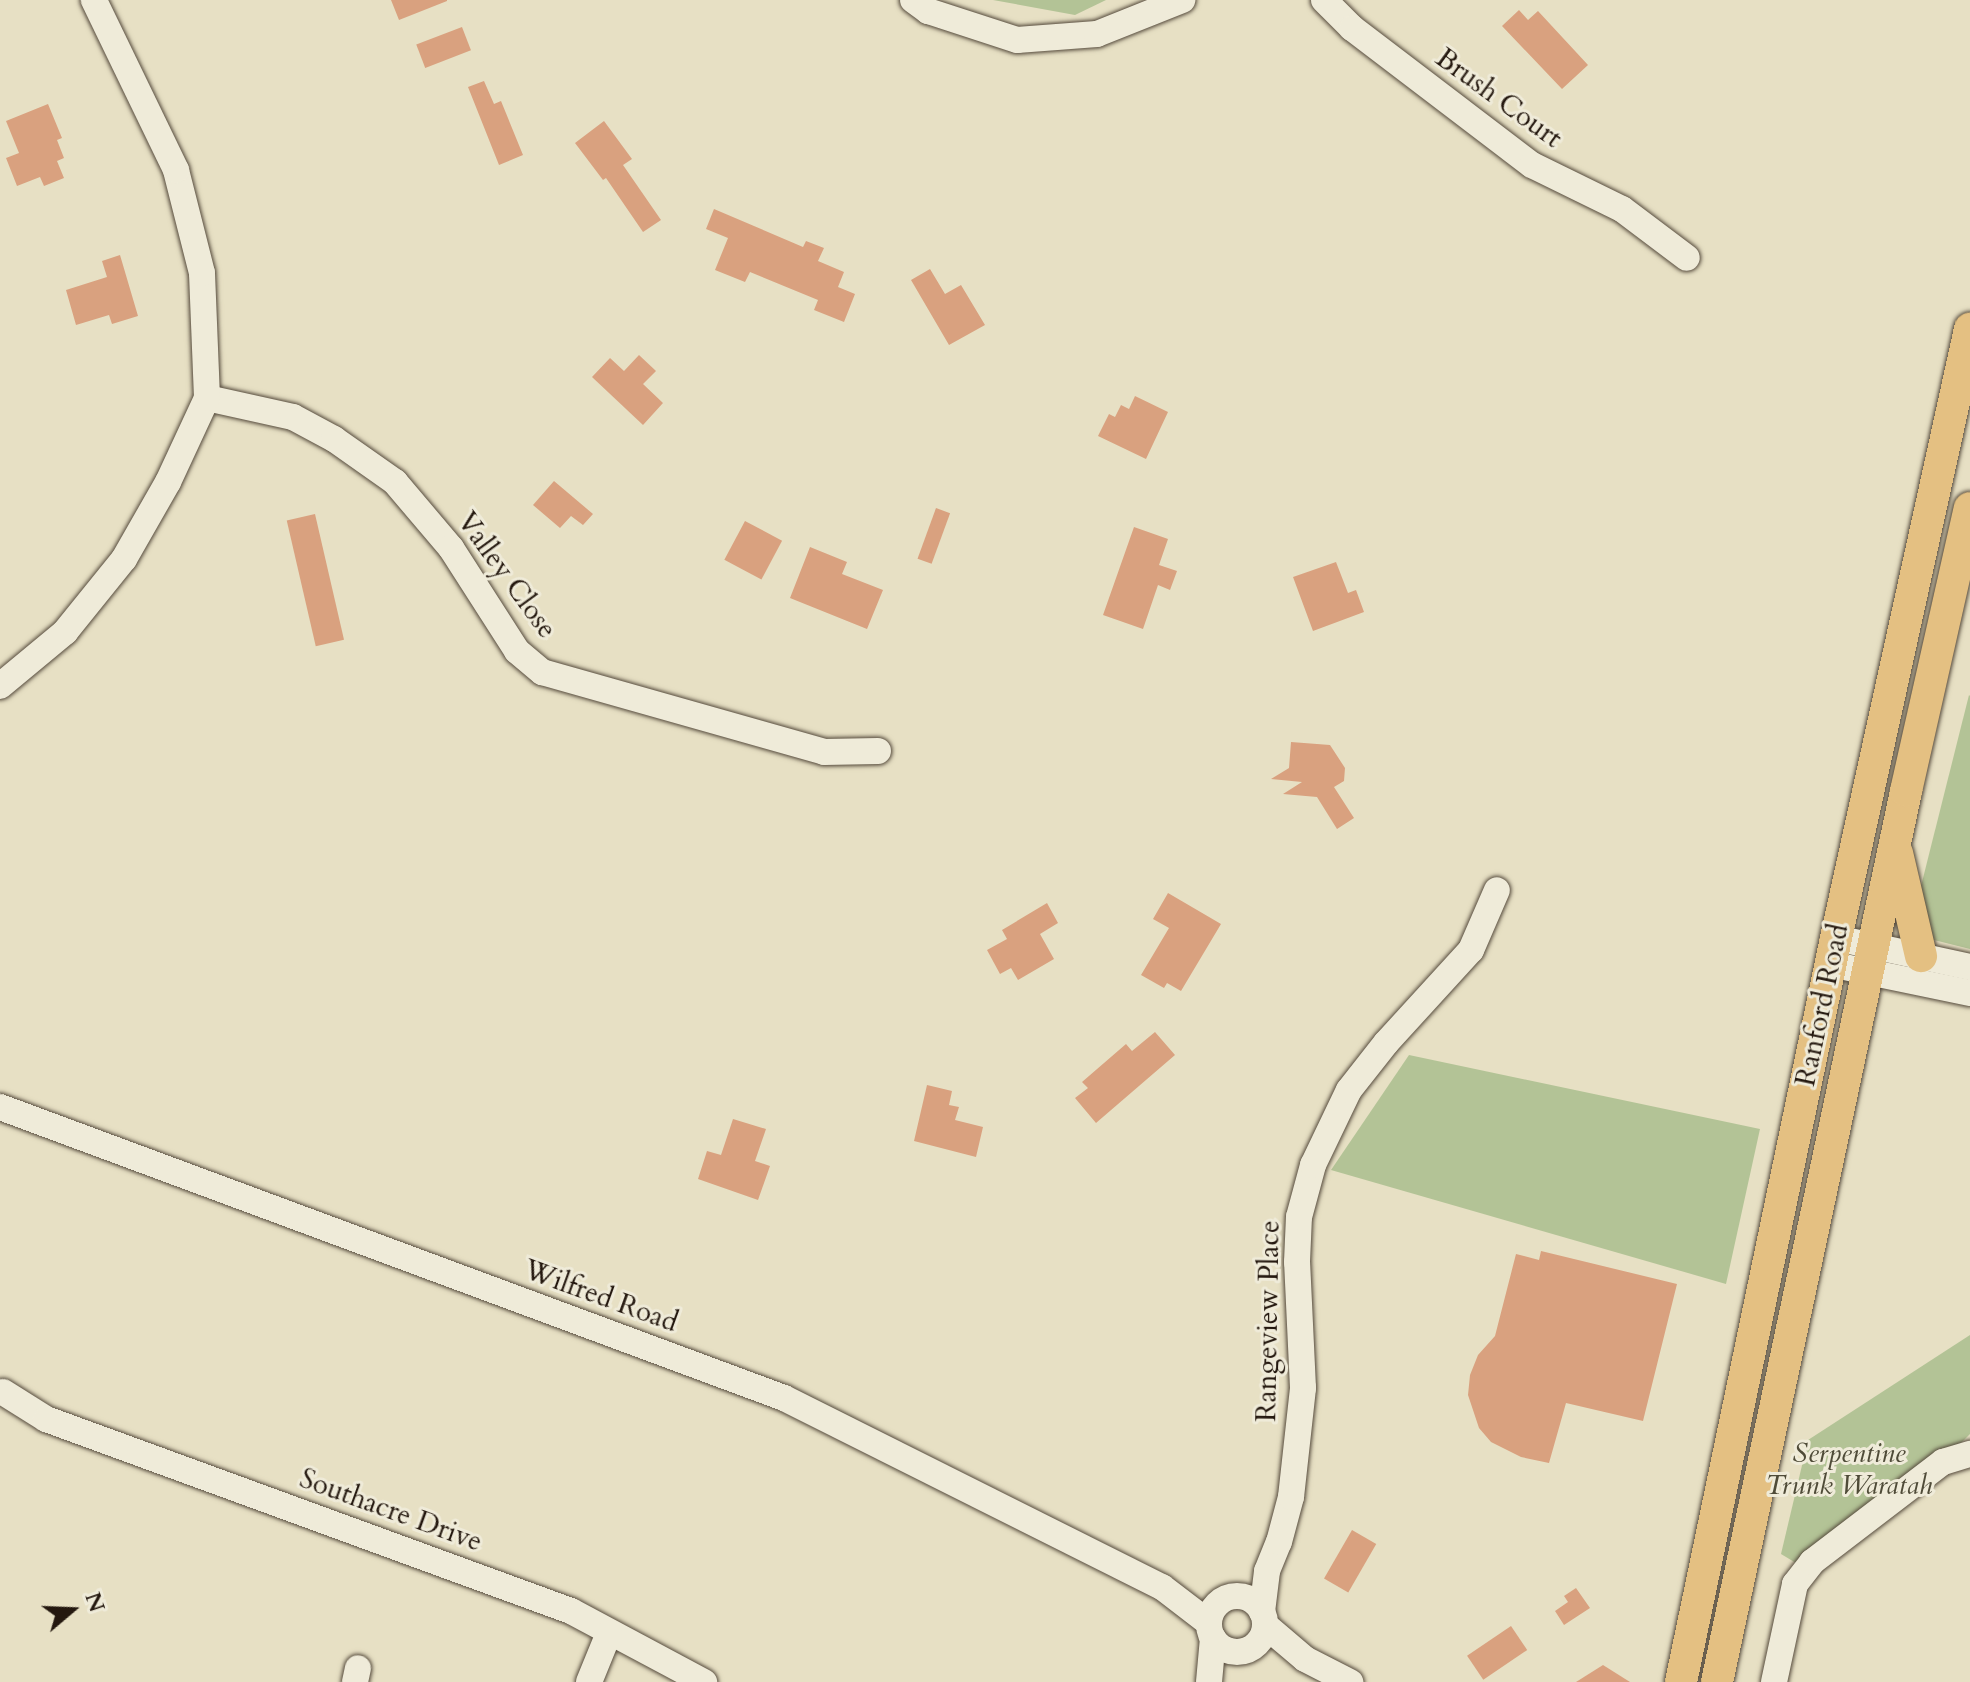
<!DOCTYPE html>
<html>
<head>
<meta charset="utf-8">
<style>
	body { margin:0 }
	#map { position:relative; width:1970px; height:1682px; overflow:hidden; background:#e7e0c4; font-family:Cardo,serif }
	div>[style] { position:absolute }
	.green>* { inset:0; background:#b3c396 }
	.building>* { inset:0; background:#d9a17f; transform-origin:0 0 }
	.roads { filter:drop-shadow(0 0 2px #554a3c) drop-shadow(0 0 2px #554a3c) }
	.minor>* { height:26px; margin:-13px; padding:0 13px; transform-origin:13px; border-radius:13px; background:#efebd9 }
	.minor>.ring { margin:-13px; padding:0; box-sizing:content-box; background:none; border:26px solid #efebd9; border-radius:50% }
	.major>* { height:32px; margin:-16px; padding:0 16px; transform-origin:16px; border-radius:16px; background:#e4c082 }
	span { translate:-50% -50%; white-space:nowrap; text-align:center; line-height:1.15; -webkit-text-stroke:6px #efebd9; paint-order:stroke }
	.street-label { font-size:28px; color:#24180f }
	.park-label { font-size:28px; color:#4f4b38; font-style:italic }
	.north { position:absolute; left:32px; top:1570px; width:80px; height:80px; -webkit-text-stroke:6px #efebd9; paint-order:stroke; rotate:71deg; font-size:22px; font-weight:700; line-height:32px; text-align:center; color:#24180f }
	.north::after { content:''; display:block; margin:auto; width:28px; height:36px; background:#24180f; clip-path:polygon(50% 0,100% 100%,50% 72%,0 100%) }
</style>
</head>
<body>
<div id="map">
	<div class="green">
		<div style="clip-path:polygon(993px 0,1106px 0,1075px 15px)"></div>
		<div style="clip-path:polygon(1969px 695px,1970px 696px,1970px 949px,1930px 939px,1915px 910px)"></div>
		<div style="clip-path:polygon(1409px 1055px,1760px 1129px,1726px 1284px,1331px 1170px)"></div>
		<div style="clip-path:polygon(1970px 1335px,1970px 1434px,1957px 1447px,1796px 1563px,1781px 1554px,1808px 1440px)"></div>
	</div>
	<div class="building">
		<div style="clip-path:polygon(391px 0,447px 0,447px 1px,399px 20px)"></div>
		<div style="clip-path:polygon(1519px 10px,1528px 20px,1538px 11px,1588px 65px,1562px 89px,1502px 26px)"></div>
		<div style="left:462px;top:27px;width:25px;height:49px;rotate:69deg"></div>
		<div style="clip-path:polygon(484px 81px,494px 104px,501px 101px,523px 155px,499px 165px,468px 87px)"></div>
		<div style="clip-path:polygon(48px 104px,62px 138px,57px 140px,64px 158px,57px 161px,64px 178px,44px 186px,40px 177px,17px 186px,6px 158px,19px 153px,6px 121px)"></div>
		<div style="clip-path:polygon(604px 121px,632px 159px,623px 165px,661px 220px,643px 232px,606px 178px,603px 180px,575px 143px)"></div>
		<div style="clip-path:polygon(714px 209px,803px 247px,806px 241px,824px 248px,818px 261px,844px 272px,838px 287px,855px 294px,844px 322px,814px 310px,818px 300px,750px 272px,745px 282px,715px 270px,728px 238px,706px 229px)"></div>
		<div style="clip-path:polygon(120px 255px,138px 316px,112px 324px,109px 315px,76px 325px,66px 290px,107px 277px,102px 261px)"></div>
		<div style="clip-path:polygon(930px 269px,945px 294px,961px 285px,985px 325px,949px 345px,911px 280px)"></div>
		<div style="clip-path:polygon(639px 355px,656px 371px,643px 384px,663px 403px,643px 425px,592px 377px,610px 358px,624px 371px)"></div>
		<div style="clip-path:polygon(1135px 396px,1168px 412px,1146px 459px,1098px 436px,1109px 414px,1115px 417px,1121px 405px,1129px 409px)"></div>
		<div style="clip-path:polygon(554px 481px,593px 514px,583px 525px,571px 516px,560px 528px,533px 505px)"></div>
		<div style="left:936px;top:508px;width:15px;height:54px;rotate:20deg"></div>
		<div style="left:315px;top:514px;width:129px;height:29px;rotate:77deg"></div>
		<div style="left:745px;top:521px;width:42px;height:44px;rotate:28deg"></div>
		<div style="clip-path:polygon(1134px 527px,1168px 539px,1159px 565px,1177px 571px,1170px 590px,1158px 585px,1143px 629px,1103px 615px)"></div>
		<div style="clip-path:polygon(810px 547px,847px 562px,842px 574px,883px 590px,867px 629px,790px 598px)"></div>
		<div style="clip-path:polygon(1336px 562px,1348px 593px,1356px 590px,1364px 612px,1313px 631px,1293px 577px)"></div>
		<div style="clip-path:polygon(1291px 742px,1330px 745px,1345px 768px,1344px 781px,1334px 787px,1354px 818px,1337px 829px,1317px 797px,1283px 794px,1302px 782px,1271px 779px,1289px 768px)"></div>
		<div style="clip-path:polygon(1168px 893px,1221px 924px,1181px 991px,1167px 983px,1164px 988px,1141px 975px,1169px 928px,1153px 919px)"></div>
		<div style="clip-path:polygon(1047px 903px,1058px 923px,1040px 934px,1054px 959px,1018px 980px,1011px 968px,1000px 974px,987px 950px,1007px 939px,1002px 930px)"></div>
		<div style="clip-path:polygon(1155px 1032px,1175px 1055px,1096px 1123px,1075px 1098px,1088px 1088px,1082px 1082px,1126px 1044px,1132px 1051px)"></div>
		<div style="clip-path:polygon(927px 1085px,952px 1091px,949px 1105px,959px 1107px,955px 1120px,983px 1127px,976px 1157px,914px 1141px)"></div>
		<div style="clip-path:polygon(733px 1119px,766px 1129px,755px 1161px,770px 1166px,758px 1200px,698px 1179px,707px 1151px,721px 1155px)"></div>
		<div style="clip-path:polygon(1541px 1251px,1677px 1284px,1643px 1421px,1566px 1403px,1549px 1463px,1521px 1457px,1491px 1442px,1479px 1428px,1468px 1395px,1470px 1375px,1478px 1355px,1495px 1336px,1516px 1254px,1539px 1260px)"></div>
		<div style="left:1352px;top:1530px;width:28px;height:56px;rotate:30deg"></div>
		<div style="clip-path:polygon(1576px 1588px,1590px 1608px,1564px 1625px,1555px 1611px,1568px 1602px,1564px 1596px)"></div>
		<div style="left:1511px;top:1626px;width:29px;height:53px;rotate:56deg"></div>
		<div style="clip-path:polygon(1603px 1665px,1630px 1682px,1576px 1682px)"></div>
	</div>
	<div class="roads">
		<div class="minor">
			<div style="left:913px;top:0;width:19px;rotate:36deg"></div>
			<div style="left:928px;top:11px;width:94px;rotate:18deg"></div>
			<div style="left:1017px;top:40px;width:80px;rotate:-4.3deg"></div>
			<div style="left:1097px;top:34px;width:92px;rotate:-21.8deg"></div>
			<div style="left:1324px;top:0;width:40px;rotate:45deg"></div>
			<div style="left:1352px;top:28px;width:226px;rotate:37.3deg"></div>
			<div style="left:1532px;top:165px;width:100px;rotate:26.1deg"></div>
			<div style="left:1622px;top:209px;width:81px;rotate:37deg"></div>
			<div style="left:207px;top:398px;width:88px;rotate:12.5deg"></div>
			<div style="left:293px;top:417px;width:47px;rotate:28.2deg"></div>
			<div style="left:334px;top:439px;width:75px;rotate:35.2deg"></div>
			<div style="left:395px;top:482px;width:87px;rotate:49.7deg"></div>
			<div style="left:451px;top:548px;width:122px;rotate:57.3deg"></div>
			<div style="left:517px;top:651px;width:33px;rotate:40deg"></div>
			<div style="left:542px;top:672px;width:293px;rotate:15.8deg"></div>
			<div style="left:824px;top:752px;width:54px;rotate:-1.1deg"></div>
			<div style="left:0;top:686px;width:85px;rotate:-39.7deg"></div>
			<div style="left:65px;top:632px;width:94px;rotate:-51.1deg"></div>
			<div style="left:124px;top:559px;width:89px;rotate:-60.3deg"></div>
			<div style="left:168px;top:482px;width:93px;rotate:-65.1deg"></div>
			<div style="left:207px;top:398px;width:125px;rotate:-92.3deg"></div>
			<div style="left:202px;top:273px;width:106px;rotate:-104.2deg"></div>
			<div style="left:176px;top:170px;width:189px;rotate:-115.8deg"></div>
			<div style="left:1836px;top:938px;width:137px;rotate:12.2deg"></div>
			<div style="left:1830px;top:964px;width:143px;rotate:11.7deg"></div>
			<div style="left:0;top:1107px;width:836px;rotate:20.36deg"></div>
			<div style="left:784px;top:1398px;width:423px;rotate:26.6deg"></div>
			<div style="left:1162px;top:1587px;width:59px;rotate:37.5deg"></div>
			<div style="left:3px;top:1392px;width:51px;rotate:32.1deg"></div>
			<div style="left:46px;top:1419px;width:559px;rotate:20.09deg"></div>
			<div style="left:571px;top:1611px;width:151px;rotate:28.1deg"></div>
			<div class="ring" style="left:1209px;top:1596px;width:30px;height:30px"></div>
			<div style="left:1262px;top:1612px;width:41px;rotate:-83deg"></div>
			<div style="left:1267px;top:1571px;width:31px;rotate:-68deg"></div>
			<div style="left:1279px;top:1542px;width:47px;rotate:-75.1deg"></div>
			<div style="left:1291px;top:1497px;width:110px;rotate:-83.7deg"></div>
			<div style="left:1303px;top:1388px;width:126px;rotate:-92.7deg"></div>
			<div style="left:1297px;top:1262px;width:45px;rotate:-87.5deg"></div>
			<div style="left:1299px;top:1217px;width:54px;rotate:-74.9deg"></div>
			<div style="left:1313px;top:1165px;width:83px;rotate:-64.4deg"></div>
			<div style="left:1349px;top:1090px;width:60px;rotate:-51.8deg"></div>
			<div style="left:1386px;top:1043px;width:126px;rotate:-47.6deg"></div>
			<div style="left:1471px;top:950px;width:65px;rotate:-66.6deg"></div>
			<div style="left:1265px;top:1625px;width:52px;rotate:40.4deg"></div>
			<div style="left:1305px;top:1659px;width:51px;rotate:27.1deg"></div>
			<div style="left:355px;top:1682px;width:14px;rotate:-78deg"></div>
			<div style="left:589px;top:1682px;width:53px;rotate:-67.8deg"></div>
			<div style="left:1209px;top:1682px;width:44px;rotate:-84.8deg"></div>
			<div style="left:1774px;top:1682px;width:100px;rotate:-77.9deg"></div>
			<div style="left:1795px;top:1584px;width:28px;rotate:-52deg"></div>
			<div style="left:1812px;top:1562px;width:165px;rotate:-37.4deg"></div>
			<div style="left:1943px;top:1462px;width:28px;rotate:-17deg"></div>
		</div>
		<div class="major">
			<div style="left:1897px;top:853px;width:106px;rotate:76.9deg"></div>
			<div style="left:1681px;top:1682px;width:760px;rotate:-78.23deg"></div>
			<div style="left:1836px;top:938px;width:624px;rotate:-77.59deg"></div>
			<div style="left:1717px;top:1682px;width:911px;rotate:-78.02deg"></div>
			<div style="left:1906px;top:791px;width:290px;rotate:-77.3deg"></div>
		</div>
	</div>
	<div class="street-label">
		<span style="left:1499px;top:98px;rotate:36deg">Brush Court</span>
		<span style="left:507px;top:575px;rotate:54deg">Valley Close</span>
		<span style="left:1822px;top:1005px;rotate:-78deg">Ranford Road</span>
		<span style="left:601px;top:1296px;rotate:20deg">Wilfred Road</span>
		<span style="left:1268px;top:1321px;rotate:-89deg">Rangeview Place</span>
		<span style="left:391px;top:1510px;rotate:20deg">Southacre Drive</span>
	</div>
	<div class="park-label">
		<span style="left:1849px;top:1469px">Serpentine<br>Trunk Waratah</span>
	</div>
	<div class="north">N</div>
</div>
</body>
</html>
